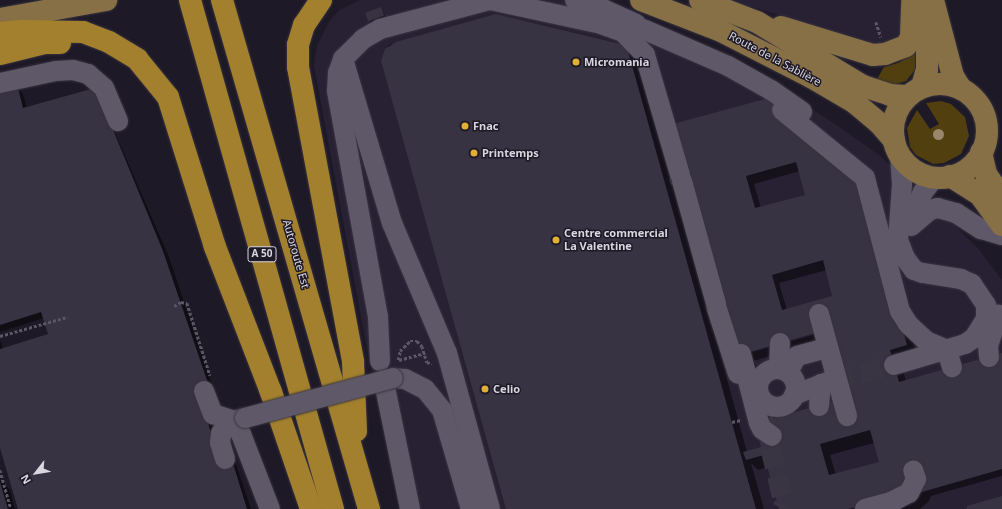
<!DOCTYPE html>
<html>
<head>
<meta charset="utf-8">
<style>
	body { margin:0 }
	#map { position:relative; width:1002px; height:509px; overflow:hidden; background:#1e1927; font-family:"Noto Sans",sans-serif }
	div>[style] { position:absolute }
	.built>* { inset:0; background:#282134 }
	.green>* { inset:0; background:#523f0f }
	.shadow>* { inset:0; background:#0007 }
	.building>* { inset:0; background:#383342; transform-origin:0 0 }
	.minor-tunnel>* { height:20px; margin-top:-10px; transform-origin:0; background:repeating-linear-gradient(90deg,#3a3543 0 20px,transparent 0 30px) }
	.path>* { height:2.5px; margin-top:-1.25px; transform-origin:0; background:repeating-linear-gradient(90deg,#5c5764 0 3px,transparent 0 5px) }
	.roads { filter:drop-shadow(0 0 1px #37333e) drop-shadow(0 0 1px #37333e) }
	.minor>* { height:20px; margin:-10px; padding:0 10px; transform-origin:10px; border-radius:10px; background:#5e5869 }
	.minor>.ring { margin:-10px; padding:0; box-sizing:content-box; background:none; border:20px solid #5e5869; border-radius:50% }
	.major>* { height:22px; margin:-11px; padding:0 11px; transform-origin:11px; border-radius:11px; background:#877045 }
	.major>.ring { margin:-11px; padding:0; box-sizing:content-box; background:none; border:22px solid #877045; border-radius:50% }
	.highway>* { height:22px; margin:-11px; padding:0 11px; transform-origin:11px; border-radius:11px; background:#a3802d }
	.bridges { filter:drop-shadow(0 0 1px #37333e) drop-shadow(0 0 1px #37333e) }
	.minor-bridge>* { height:20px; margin:-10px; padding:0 10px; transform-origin:10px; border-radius:10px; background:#5e5869 }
	.trees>* { width:11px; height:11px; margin:-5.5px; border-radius:50%; background:#99866b }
	.dots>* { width:11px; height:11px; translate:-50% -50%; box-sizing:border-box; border:2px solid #1e1927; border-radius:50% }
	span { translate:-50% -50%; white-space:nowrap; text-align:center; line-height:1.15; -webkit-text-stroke:3px #1e1927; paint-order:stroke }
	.shield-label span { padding:1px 3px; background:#1e1927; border:1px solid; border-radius:3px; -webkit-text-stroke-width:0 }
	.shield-label { font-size:10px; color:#d9d6e0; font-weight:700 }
	.street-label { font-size:11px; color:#d9d6e0 }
	.poi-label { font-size:11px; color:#d9d6e0; font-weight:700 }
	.left { translate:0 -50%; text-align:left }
	.north { position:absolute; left:16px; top:453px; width:40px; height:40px; -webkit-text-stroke:3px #1e1927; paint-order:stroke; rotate:239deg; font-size:11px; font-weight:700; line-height:16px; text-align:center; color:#d9d6e0 }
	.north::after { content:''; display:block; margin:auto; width:14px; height:18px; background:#d9d6e0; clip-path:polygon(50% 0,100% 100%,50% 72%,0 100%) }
</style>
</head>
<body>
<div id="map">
	<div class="built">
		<div style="clip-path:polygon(360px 0,601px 0,775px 87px,832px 122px,879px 155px,943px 213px,980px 251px,1002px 280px,1002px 509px,403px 509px,366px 343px,314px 66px,317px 46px,329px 22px,338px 11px)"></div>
		<div style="clip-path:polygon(730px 0,899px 0,903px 20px,901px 32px,892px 42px,877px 45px)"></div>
	</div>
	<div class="green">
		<div style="clip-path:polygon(915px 53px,915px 70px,906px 81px,892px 85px,877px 79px,884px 67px,898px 63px)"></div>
		<div style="clip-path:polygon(941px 101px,951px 104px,965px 117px,969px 136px,961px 154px,944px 163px,933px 164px,916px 155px,910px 147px,907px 128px,917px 110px,930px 129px,939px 124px,926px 103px)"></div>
	</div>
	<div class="shadow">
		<div style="clip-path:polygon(381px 8px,386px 18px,371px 22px,368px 19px)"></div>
		<div style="clip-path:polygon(evenodd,496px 15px,625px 48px,636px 59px,674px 125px,854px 159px,879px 188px,871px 190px,917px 356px,900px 361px,906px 381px,1002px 354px,1002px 476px,931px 496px,929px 501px,920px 509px,781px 509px,768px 467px,758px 470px,751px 463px,764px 509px,508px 509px,383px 67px,383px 56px,389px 45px,496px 15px,800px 171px,807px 198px,761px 208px,754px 184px,800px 171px,496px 15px,827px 270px,835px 300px,787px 310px,779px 283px,827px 270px,496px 15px,709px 313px,738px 355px,762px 447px,747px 452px,709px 313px,496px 15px,823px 330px,823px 332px,745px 354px,744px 352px,823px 330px,496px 15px,822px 342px,839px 401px,771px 420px,756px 365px,753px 361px,822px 342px,496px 15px,874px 443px,880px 463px,836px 475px,830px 455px,874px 443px)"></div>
		<div style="clip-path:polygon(17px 89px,23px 94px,27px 108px,102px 103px,169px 257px,215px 394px,204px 398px,223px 461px,231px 458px,236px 464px,251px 509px,20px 509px,0 441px,0 340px,3px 349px,49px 335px,44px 318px,0 332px,0 93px)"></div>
		<div style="clip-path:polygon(0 480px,10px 490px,15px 509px,0 509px)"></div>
	</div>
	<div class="building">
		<div style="left:381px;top:7px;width:9px;height:17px;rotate:69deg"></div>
		<div style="clip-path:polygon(496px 14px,620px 44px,628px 51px,756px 509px,506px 509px,381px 61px,385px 49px,396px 42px)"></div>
		<div style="clip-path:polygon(18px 88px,23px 108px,91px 89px,102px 103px,163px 251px,210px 389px,199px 392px,219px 461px,231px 457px,247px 509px,18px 509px,0 448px,0 349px,48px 334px,41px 312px,0 325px,0 92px)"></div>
		<div style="clip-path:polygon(evenodd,772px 97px,855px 157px,907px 345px,890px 350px,899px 382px,1002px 353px,1002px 469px,915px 494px,848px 509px,779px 509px,764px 455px,746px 460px,743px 452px,761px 447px,737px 355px,724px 308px,707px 312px,705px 307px,723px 302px,689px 180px,671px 185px,669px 179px,687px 174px,673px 124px,772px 97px,796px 162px,805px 195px,755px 208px,746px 176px,796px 162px,772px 97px,823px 260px,832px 296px,782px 310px,772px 275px,823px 260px,772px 97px,818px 332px,837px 400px,764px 421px,746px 353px,818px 332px,772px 97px,870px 430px,879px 462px,829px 475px,820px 444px,870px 430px)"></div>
		<div style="clip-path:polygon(0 482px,8px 509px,0 509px)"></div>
		<div style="clip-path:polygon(1002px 496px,1002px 509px,967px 509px,967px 506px)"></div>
	</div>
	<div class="minor-tunnel">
		<div style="left:832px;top:380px;width:64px;rotate:-13.6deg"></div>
		<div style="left:763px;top:418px;width:89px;rotate:76.4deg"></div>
		<div style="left:784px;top:505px;width:4px;rotate:117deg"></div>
	</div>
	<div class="path">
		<div style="left:876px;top:22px;width:16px;rotate:72deg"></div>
		<div style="left:174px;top:306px;width:8px;rotate:-30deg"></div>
		<div style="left:181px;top:302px;width:6px;rotate:9deg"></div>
		<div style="left:187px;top:303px;width:76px;rotate:72.3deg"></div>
		<div style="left:0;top:336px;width:70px;rotate:-15.8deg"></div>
		<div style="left:398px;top:360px;width:9px;rotate:-77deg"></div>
		<div style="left:400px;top:351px;width:14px;rotate:-45deg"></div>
		<div style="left:410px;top:341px;width:7px"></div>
		<div style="left:417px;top:341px;width:7px;rotate:45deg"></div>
		<div style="left:422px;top:346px;width:17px;rotate:73deg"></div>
		<div style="left:427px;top:362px;width:5px;rotate:22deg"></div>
		<div style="left:399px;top:360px;width:27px;rotate:-15deg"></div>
		<div style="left:732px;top:422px;width:9px;rotate:-13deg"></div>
		<div style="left:0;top:470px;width:41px;rotate:74.2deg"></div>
	</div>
	<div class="roads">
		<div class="minor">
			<div style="left:575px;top:0;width:32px;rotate:18deg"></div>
			<div style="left:605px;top:10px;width:34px;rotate:24deg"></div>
			<div style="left:643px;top:29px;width:93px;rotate:23.5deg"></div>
			<div style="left:728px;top:66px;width:49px;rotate:29.2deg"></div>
			<div style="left:771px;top:90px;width:38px;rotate:35deg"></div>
			<div style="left:343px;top:59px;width:171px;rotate:73.4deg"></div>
			<div style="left:392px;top:223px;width:141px;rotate:67.1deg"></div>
			<div style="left:447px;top:353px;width:162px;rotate:74.6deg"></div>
			<div style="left:0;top:83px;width:57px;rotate:-12.1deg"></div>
			<div style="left:56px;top:71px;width:17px;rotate:-3deg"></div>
			<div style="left:73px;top:70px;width:16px;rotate:15deg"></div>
			<div style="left:88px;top:74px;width:21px;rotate:41deg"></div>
			<div style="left:104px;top:88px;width:36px;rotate:67deg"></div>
			<div style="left:782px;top:110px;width:107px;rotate:39.3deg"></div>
			<div style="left:865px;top:178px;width:138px;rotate:75.3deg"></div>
			<div style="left:900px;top:311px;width:15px;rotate:58deg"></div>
			<div style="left:908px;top:324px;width:25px;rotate:43deg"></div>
			<div style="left:926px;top:341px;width:23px;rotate:23deg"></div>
			<div style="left:947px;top:350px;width:18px;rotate:74deg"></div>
			<div style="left:682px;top:181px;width:128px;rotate:74.5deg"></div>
			<div style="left:912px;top:225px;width:18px;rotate:-77deg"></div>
			<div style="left:916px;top:207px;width:17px;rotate:-65deg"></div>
			<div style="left:923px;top:192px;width:19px;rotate:-51deg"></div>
			<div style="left:911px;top:226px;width:25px;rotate:-40deg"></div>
			<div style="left:930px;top:210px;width:8px;rotate:-14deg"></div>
			<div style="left:938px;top:208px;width:19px;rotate:16deg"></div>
			<div style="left:956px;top:213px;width:30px;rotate:33deg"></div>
			<div style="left:981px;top:229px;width:22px;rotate:16deg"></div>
			<div style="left:717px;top:309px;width:68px;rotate:72.1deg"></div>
			<div style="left:819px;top:314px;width:106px;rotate:74.6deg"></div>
			<div style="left:741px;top:354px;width:71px;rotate:75.4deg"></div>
			<div style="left:759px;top:423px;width:7px;rotate:63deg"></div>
			<div style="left:762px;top:429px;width:12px;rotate:35deg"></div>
			<div style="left:989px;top:357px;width:11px;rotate:-95deg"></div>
			<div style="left:988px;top:346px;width:33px;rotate:-72deg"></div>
			<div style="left:380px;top:361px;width:44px;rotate:-92.6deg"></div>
			<div style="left:378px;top:317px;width:230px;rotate:-100.3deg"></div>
			<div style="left:337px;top:91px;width:18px;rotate:-87deg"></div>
			<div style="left:338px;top:73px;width:15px;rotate:-70deg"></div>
			<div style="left:343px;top:59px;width:28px;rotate:-45deg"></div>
			<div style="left:363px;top:39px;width:20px;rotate:-30deg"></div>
			<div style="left:380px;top:29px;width:114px;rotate:-14.8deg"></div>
			<div style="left:490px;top:0;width:114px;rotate:12.2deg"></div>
			<div style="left:601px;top:24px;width:23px;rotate:20deg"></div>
			<div style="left:623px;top:32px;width:32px;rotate:46deg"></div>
			<div style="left:645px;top:55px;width:125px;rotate:73.7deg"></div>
			<div style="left:894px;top:365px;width:74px;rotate:-16.5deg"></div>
			<div style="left:965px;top:344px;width:11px;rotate:-34deg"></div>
			<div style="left:974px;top:338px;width:22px;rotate:-58deg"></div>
			<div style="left:986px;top:319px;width:14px;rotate:-90deg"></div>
			<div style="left:986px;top:305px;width:25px;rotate:-124deg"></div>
			<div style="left:972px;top:284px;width:12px;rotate:-156deg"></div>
			<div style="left:961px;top:279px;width:39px;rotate:-171deg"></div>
			<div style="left:922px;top:273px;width:9px;rotate:-159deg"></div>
			<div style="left:914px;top:270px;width:15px;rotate:-127deg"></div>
			<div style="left:905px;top:258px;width:19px;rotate:-111deg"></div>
			<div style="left:898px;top:240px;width:56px;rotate:-85.9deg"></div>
			<div style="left:902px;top:184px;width:29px;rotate:-94deg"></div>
			<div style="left:779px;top:369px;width:26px;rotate:-88deg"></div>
			<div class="ring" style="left:758px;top:369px;width:18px;height:18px"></div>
			<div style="left:788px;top:372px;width:18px;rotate:-61deg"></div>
			<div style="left:797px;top:356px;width:27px;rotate:-15deg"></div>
			<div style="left:393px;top:378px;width:12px;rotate:5deg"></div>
			<div style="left:405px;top:379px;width:22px;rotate:27deg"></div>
			<div style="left:425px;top:389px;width:27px;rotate:51deg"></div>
			<div style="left:442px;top:410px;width:103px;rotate:73.7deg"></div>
			<div style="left:385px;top:387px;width:125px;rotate:78.4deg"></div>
			<div style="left:204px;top:391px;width:25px;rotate:69deg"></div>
			<div style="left:213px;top:414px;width:22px;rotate:18deg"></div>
			<div style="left:234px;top:421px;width:15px;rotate:62deg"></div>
			<div style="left:241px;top:434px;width:80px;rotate:68.9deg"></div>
			<div style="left:794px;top:395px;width:41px;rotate:-21.5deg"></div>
			<div style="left:819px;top:406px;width:22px;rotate:-85deg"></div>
			<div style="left:225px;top:459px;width:17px;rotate:-107deg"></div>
			<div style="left:220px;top:443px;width:10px;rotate:-84deg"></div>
			<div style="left:221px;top:433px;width:18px;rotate:-43deg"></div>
			<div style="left:234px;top:421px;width:9px;rotate:-18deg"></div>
			<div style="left:865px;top:509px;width:27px;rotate:-15deg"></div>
			<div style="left:891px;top:502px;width:20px;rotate:-27deg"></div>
			<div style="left:909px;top:493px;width:16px;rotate:-63deg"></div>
			<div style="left:916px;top:479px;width:9px;rotate:-108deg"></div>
		</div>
		<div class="major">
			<div style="left:641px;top:0;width:86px;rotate:21.2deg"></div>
			<div style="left:721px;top:31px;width:101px;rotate:27.1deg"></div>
			<div style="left:811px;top:77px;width:50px;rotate:30.2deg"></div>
			<div style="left:854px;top:102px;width:33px;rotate:40deg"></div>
			<div style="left:879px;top:123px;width:23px;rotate:49deg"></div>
			<div style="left:700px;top:0;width:61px;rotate:21.1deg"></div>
			<div style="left:757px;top:22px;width:124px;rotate:31.1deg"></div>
			<div style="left:863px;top:86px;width:28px;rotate:18deg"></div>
			<div style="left:890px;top:95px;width:17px;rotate:3deg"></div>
			<div style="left:933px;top:0;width:79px;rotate:75.3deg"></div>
			<div style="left:953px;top:76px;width:15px;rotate:58deg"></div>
			<div style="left:918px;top:13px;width:38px;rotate:76deg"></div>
			<div style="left:927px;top:50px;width:19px;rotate:90deg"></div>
			<div style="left:927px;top:69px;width:19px;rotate:106deg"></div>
			<div style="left:0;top:19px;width:108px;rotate:-10.2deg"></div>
			<div style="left:781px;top:27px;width:96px;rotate:16.9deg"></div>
			<div style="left:873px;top:55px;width:12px;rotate:-5deg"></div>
			<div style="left:885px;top:54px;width:22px;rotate:-21deg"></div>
			<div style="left:906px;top:46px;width:10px;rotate:-61deg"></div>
			<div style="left:911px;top:37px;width:37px;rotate:-88deg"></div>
			<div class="ring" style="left:893px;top:84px;width:72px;height:72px"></div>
			<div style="left:981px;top:152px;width:23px;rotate:77deg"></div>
			<div style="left:986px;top:174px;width:28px;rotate:55deg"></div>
			<div style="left:950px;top:176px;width:36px;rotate:32deg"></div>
			<div style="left:980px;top:195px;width:37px;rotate:54deg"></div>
		</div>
		<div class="highway">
			<div style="left:190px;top:0;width:529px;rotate:74.31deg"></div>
			<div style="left:222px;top:0;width:530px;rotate:73.89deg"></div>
			<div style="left:321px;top:0;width:30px;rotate:124deg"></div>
			<div style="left:304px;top:25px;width:21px;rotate:107deg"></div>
			<div style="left:298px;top:45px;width:22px;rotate:90deg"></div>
			<div style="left:298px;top:67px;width:300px;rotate:79.4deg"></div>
			<div style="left:353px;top:362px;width:69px;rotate:87.5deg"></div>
			<div style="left:0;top:33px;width:22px;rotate:-5deg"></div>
			<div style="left:22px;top:31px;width:61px;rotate:0.9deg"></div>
			<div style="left:83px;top:32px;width:28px;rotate:21deg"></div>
			<div style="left:109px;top:42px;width:33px;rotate:31deg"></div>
			<div style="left:137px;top:59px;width:49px;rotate:50.8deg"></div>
			<div style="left:168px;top:97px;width:157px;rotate:72.6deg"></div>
			<div style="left:215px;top:247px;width:155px;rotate:68.9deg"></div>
			<div style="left:271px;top:392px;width:124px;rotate:71.1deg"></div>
			<div style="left:0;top:54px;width:46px;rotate:-13.7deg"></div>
			<div style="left:45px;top:43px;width:15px"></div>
		</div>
	</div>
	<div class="bridges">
		<div class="minor-bridge">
			<div style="left:245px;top:418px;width:153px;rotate:-15.1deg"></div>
		</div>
	</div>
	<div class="trees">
		<div style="left:938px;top:134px"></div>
	</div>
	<div class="dots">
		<div style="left:576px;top:62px;background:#e1af34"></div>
		<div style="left:465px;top:126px;background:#e1af34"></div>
		<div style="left:474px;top:153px;background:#e1af34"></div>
		<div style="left:556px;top:240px;background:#e1af34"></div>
		<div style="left:485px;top:389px;background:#e1af34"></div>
	</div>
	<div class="shield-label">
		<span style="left:262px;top:254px">A 50</span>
	</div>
	<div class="street-label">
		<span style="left:775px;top:59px;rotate:28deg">Route de la Sablière</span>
		<span style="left:296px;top:254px;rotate:74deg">Autoroute Est</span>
	</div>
	<div class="poi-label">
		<span class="left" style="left:584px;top:62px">Micromania</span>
		<span class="left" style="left:473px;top:126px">Fnac</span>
		<span class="left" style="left:482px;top:153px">Printemps</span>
		<span class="left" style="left:564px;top:240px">Centre commercial<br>La Valentine</span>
		<span class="left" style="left:493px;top:389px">Celio</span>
	</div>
	<div class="north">N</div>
</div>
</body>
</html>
